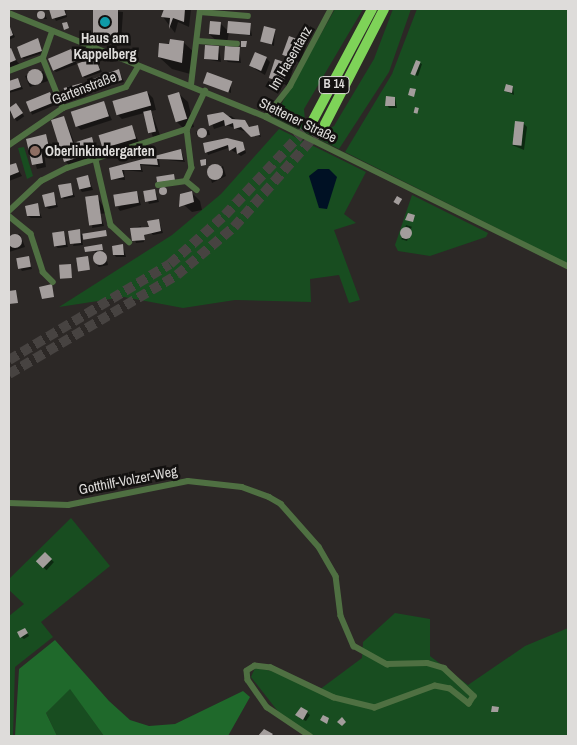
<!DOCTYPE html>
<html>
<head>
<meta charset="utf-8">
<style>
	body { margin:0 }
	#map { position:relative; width:577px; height:745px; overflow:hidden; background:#2c2826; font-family:"Archivo Narrow",sans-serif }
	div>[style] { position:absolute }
	.green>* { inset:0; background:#184d20 }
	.forest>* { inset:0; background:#1f692b }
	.water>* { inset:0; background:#001124 }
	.shadow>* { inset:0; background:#0007; transform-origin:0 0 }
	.building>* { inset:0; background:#a39d9c; transform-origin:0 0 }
	.round { border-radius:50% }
	.highway-tunnel>* { height:10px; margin-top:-5px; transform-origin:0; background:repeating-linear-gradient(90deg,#474341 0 10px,transparent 0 15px) }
	.street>* { height:5.5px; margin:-2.75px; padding:0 2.75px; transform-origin:2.75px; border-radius:2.75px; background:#4f7042 }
	.highway>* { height:10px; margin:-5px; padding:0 5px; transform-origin:5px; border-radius:5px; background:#7ed358 }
	.dots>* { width:14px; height:14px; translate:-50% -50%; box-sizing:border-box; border:2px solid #131110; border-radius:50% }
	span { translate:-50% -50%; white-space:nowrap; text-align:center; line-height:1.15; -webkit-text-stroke:5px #131110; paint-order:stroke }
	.shield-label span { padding:1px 4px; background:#131110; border:1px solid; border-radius:4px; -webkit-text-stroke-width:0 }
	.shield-label { font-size:12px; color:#dedcda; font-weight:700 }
	.poi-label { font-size:14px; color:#dedcda; font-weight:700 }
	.left { translate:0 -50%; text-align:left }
	.street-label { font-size:14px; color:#dedcda }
	.frame { position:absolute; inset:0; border:10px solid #dedcda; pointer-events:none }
</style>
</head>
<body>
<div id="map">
	<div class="green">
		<div style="clip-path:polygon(335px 9px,363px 9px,304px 109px,305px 121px,322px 133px,334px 126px,374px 59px,393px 9px,411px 9px,389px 72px,339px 149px,274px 117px)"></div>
		<div style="clip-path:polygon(417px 9px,568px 9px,568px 264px,345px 152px,392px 74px)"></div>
		<div style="clip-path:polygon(279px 129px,366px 172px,344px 214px,356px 223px,334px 230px,360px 300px,349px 303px,339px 275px,310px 279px,311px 302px,235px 300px,183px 308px,124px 297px,59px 307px,172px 235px,221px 194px)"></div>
		<div style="clip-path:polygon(24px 147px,33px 176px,27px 179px,18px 148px)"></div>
		<div style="clip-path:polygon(412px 195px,488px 233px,486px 237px,430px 256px,398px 251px,395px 245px)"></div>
		<div style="clip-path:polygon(71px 518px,110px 566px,41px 622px,53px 637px,15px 667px,13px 736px,9px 736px,9px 616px,24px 604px,9px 590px,9px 579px)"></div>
		<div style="clip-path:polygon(395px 613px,430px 619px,430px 656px,468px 685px,525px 646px,568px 628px,568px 736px,312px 736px,280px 714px,251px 677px,255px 668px,272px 671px,319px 690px,362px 658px,363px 642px)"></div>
		<div style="clip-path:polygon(70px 688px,104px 736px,57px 736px,46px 713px)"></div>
	</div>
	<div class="forest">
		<div style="clip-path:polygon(55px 640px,109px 701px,130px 720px,149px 726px,175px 724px,243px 691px,250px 697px,228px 736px,104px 736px,70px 689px,46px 713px,57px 736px,15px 736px,19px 669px)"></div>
	</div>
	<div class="water">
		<div style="clip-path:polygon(318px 169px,329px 169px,337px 177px,327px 209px,319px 208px,309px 176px)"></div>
	</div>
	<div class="shadow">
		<div style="clip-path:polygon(50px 9px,65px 9px,67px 17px,56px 21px)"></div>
		<div style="clip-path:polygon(94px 9px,123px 12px,121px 42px,98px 41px,93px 35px)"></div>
		<div style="clip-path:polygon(164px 9px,191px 9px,189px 27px,178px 22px,175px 33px,163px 17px)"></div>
		<div style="clip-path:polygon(39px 13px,45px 14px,47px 19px,43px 19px)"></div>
		<div style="clip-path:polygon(220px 23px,229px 32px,250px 24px,252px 36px,229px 32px,227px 43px,218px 42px,209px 34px)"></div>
		<div style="clip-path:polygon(9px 25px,15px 37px,9px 40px)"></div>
		<div style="clip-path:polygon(275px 30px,274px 46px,262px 41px)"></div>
		<div style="clip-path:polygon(37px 40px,43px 53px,24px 59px,22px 57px)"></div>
		<div style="clip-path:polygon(183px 42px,196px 54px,194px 75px,172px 69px,159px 57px,160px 44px)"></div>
		<div style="clip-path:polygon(302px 42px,306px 46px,300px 63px,284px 55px)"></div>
		<div style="clip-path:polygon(219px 47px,221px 62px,205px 59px)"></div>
		<div style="clip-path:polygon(239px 49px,241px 63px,228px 62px,226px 60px)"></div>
		<div style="clip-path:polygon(9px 50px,19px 64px,9px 68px)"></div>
		<div style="clip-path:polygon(71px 51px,77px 64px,56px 72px,53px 69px)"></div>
		<div style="clip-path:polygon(95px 58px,102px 72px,85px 78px,83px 76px)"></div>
		<div style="clip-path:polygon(266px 58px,270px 62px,265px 75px,250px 66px)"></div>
		<div style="clip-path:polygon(417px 62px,422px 64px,418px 76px,415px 75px)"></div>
		<div style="clip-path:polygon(289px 65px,293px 69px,288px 86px,271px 78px)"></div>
		<div style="clip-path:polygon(119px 70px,124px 82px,91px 90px)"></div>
		<div style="clip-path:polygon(43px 71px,48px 81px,30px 87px,25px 76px)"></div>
		<div style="clip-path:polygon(18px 79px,23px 89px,9px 93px,9px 82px)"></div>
		<div style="clip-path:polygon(231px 82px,231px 93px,205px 83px)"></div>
		<div style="clip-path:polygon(81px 84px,86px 96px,70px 101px,68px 99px)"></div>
		<div style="clip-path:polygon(513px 87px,514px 95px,505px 91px)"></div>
		<div style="clip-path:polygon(147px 92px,153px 98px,156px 110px,151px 111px,160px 135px,153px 137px,144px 113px,122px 119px,116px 113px)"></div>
		<div style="left:50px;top:93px;width:13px;height:25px;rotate:67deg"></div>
		<div style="clip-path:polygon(179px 94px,188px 102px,194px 127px,184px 129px,176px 121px)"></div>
		<div style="clip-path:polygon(395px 98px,397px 108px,389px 108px,387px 105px)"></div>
		<div style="clip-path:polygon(104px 103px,112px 120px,81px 130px,77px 126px)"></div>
		<div style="left:16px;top:105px;width:14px;height:9px;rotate:54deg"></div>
		<div style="clip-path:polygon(209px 116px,231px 116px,249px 128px,258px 127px,261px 137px,226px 125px,214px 129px)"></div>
		<div style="clip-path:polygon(64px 117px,75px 144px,92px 138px,100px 156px,69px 165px,65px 161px)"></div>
		<div style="clip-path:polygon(523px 123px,527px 127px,524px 150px,512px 145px)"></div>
		<div style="clip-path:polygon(131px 126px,139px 142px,107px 152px,103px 148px)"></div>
		<div style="clip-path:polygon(209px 130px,210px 135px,197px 136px,196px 132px)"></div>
		<div style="clip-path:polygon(45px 135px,52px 151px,44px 153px,46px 167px,37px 169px,28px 140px)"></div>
		<div style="clip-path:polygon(243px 143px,246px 153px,241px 156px,228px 148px,208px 155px,204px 144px)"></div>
		<div style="clip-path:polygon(181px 150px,185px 162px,159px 159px,160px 167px,141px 165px,143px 172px,124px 170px,125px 180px,112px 179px,110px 168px)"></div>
		<div style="clip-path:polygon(15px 164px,22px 176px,9px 181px,9px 167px)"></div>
		<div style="clip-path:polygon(223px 166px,226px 176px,212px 183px,208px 170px)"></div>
		<div style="clip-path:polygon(88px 176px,93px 190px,82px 192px,80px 189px)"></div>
		<div style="clip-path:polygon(70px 184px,75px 197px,64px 199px,62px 197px)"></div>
		<div style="clip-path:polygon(155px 190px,159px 202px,149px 204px,144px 192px)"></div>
		<div style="clip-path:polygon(160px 191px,167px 194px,161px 195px)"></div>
		<div style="clip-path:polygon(137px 192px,141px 205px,120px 211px,118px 208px)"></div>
		<div style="clip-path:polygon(192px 193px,200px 201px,202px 210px,192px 212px,183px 204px)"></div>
		<div style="clip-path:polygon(53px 194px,58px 207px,49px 209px,46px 207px)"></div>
		<div style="clip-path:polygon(97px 196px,107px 213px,100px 214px,104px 226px,92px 228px)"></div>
		<div style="clip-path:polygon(37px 205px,42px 218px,31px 218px,28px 216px)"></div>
		<div style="clip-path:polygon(149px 223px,160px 224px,163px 233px,153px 235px,149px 230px,145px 235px,144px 229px,148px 228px,151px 231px)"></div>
		<div style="left:406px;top:225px;width:6px;height:15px;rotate:18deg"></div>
		<div style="clip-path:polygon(141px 226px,144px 242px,136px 243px,131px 229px)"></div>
		<div style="clip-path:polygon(79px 230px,82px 235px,106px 231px,107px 236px,82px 237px,83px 245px,73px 246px)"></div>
		<div style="clip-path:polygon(64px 233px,68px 247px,58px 248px,55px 246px)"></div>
		<div style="clip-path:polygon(20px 234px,25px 247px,9px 252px,9px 237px)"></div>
		<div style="clip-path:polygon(102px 246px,95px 254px,105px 252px,108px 265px,99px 267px,96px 264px,95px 251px,86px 252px)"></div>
		<div style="clip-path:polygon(123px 246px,126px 257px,116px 257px,114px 254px)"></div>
		<div style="clip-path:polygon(28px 257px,32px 269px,22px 271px,20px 268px)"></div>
		<div style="left:45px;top:554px;width:12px;height:11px;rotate:42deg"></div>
		<div style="clip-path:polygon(27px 632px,29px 636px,24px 639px,21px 637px)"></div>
		<div style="clip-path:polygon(301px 708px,310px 715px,306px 721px,299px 718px)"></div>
	</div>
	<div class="building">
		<div style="clip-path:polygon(49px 9px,64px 9px,66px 15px,52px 19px)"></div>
		<div style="left:93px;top:9px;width:25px;height:27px"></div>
		<div style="clip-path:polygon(164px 9px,185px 9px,184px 22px,173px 18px,169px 29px,170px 18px,161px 17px)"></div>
		<div class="round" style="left:37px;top:11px;width:8px;height:8px"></div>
		<div style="left:210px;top:21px;width:11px;height:13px;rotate:5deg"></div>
		<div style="left:228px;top:21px;width:23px;height:12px;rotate:5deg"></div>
		<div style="clip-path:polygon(67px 22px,69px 28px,64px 30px,62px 23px)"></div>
		<div style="clip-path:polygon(9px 24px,13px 35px,9px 37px)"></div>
		<div style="left:264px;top:26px;width:12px;height:16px;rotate:14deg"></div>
		<div style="left:289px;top:36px;width:15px;height:20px;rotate:20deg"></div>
		<div style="clip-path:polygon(38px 38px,42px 51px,21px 58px,17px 47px)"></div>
		<div style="clip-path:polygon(170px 39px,184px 41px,182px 63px,158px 57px,159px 43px,169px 44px)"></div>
		<div style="clip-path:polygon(241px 41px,247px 41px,246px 47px,241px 47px)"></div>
		<div style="left:205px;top:45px;width:14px;height:14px;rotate:4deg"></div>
		<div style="left:225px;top:46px;width:15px;height:14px;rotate:4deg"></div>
		<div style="clip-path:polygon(11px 48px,16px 60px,9px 63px,9px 49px)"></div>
		<div style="left:71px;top:49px;width:13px;height:25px;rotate:67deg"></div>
		<div style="left:255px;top:52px;width:13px;height:15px;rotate:23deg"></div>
		<div style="left:95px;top:57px;width:14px;height:19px;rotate:69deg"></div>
		<div style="left:275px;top:59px;width:16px;height:20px;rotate:18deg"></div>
		<div style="left:416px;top:60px;width:5px;height:15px;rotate:22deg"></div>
		<div class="round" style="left:27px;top:69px;width:16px;height:16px"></div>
		<div style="clip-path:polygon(119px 69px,122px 80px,90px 91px,88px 81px)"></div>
		<div style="left:207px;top:72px;width:27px;height:12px;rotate:20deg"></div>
		<div style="clip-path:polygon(18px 78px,21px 87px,9px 91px,9px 81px)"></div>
		<div style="left:82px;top:83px;width:11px;height:19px;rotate:75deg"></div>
		<div style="clip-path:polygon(506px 84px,513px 86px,512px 93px,504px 91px)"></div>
		<div style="clip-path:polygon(410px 88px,416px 89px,414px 97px,408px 95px)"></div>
		<div style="left:147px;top:91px;width:15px;height:36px;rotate:74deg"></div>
		<div style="left:50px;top:92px;width:11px;height:26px;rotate:68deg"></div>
		<div style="left:179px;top:92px;width:28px;height:12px;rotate:73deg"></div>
		<div style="clip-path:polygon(386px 96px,395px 97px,395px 106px,385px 106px)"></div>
		<div style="left:104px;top:101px;width:16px;height:35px;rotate:72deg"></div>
		<div style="clip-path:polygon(16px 103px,23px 113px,14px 119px,9px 108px)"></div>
		<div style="left:415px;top:107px;width:4px;height:6px;rotate:14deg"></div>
		<div style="left:151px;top:110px;width:22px;height:8px;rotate:77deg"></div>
		<div style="clip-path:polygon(223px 112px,232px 119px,245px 120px,249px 127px,258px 125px,260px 135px,251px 137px,241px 127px,234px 129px,233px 123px,225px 126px,224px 120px,209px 126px,207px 115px)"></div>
		<div style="clip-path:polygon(64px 116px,73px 143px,92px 137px,96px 152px,64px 162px,51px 120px)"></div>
		<div style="left:515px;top:121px;width:9px;height:24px;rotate:6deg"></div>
		<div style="left:132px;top:125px;width:14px;height:35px;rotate:73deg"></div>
		<div class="round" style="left:197px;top:128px;width:10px;height:10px"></div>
		<div style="clip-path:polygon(46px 134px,49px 147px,41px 149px,43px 163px,32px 165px,26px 139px)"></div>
		<div style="clip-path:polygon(227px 138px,243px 142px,245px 150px,237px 154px,236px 147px,229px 151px,228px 145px,205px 153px,203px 143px)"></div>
		<div style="clip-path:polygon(181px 149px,183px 160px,157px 159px,158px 165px,140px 164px,141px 170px,122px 170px,124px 177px,111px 180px,109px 168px)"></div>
		<div style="clip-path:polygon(206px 159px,206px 165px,201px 166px,200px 160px)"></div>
		<div style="clip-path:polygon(16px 163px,19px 172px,9px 176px,9px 165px)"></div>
		<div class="round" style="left:207px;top:164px;width:16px;height:16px"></div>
		<div style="left:174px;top:174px;width:6px;height:18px;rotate:81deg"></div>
		<div style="left:88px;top:175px;width:12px;height:12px;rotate:76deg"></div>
		<div style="clip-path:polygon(71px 183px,73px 195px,61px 198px,58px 185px)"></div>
		<div class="round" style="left:159px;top:187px;width:8px;height:8px"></div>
		<div style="left:155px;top:189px;width:11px;height:12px;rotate:80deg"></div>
		<div style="left:137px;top:191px;width:12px;height:24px;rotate:81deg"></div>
		<div style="clip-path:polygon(192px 191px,194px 202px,179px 207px,180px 194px)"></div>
		<div style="clip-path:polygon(54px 192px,56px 205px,45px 207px,42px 195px)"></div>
		<div style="left:98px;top:195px;width:29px;height:13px;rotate:82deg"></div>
		<div style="left:397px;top:196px;width:6px;height:7px;rotate:31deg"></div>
		<div style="clip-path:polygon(38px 203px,40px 216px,27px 216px,25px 206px)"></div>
		<div style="clip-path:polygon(408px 213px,415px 215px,413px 222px,405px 220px)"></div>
		<div style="clip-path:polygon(159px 219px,161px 231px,144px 235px,145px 240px,132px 241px,130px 228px,149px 227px,147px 221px)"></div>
		<div class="round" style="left:400px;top:227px;width:12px;height:12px"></div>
		<div style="clip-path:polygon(80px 229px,81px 243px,70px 244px,68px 231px)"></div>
		<div style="left:106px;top:230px;width:6px;height:24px;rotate:81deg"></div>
		<div style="left:64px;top:231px;width:14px;height:12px;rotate:82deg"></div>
		<div class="round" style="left:8px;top:234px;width:14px;height:14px"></div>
		<div style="clip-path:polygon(102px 244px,103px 250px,85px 252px,84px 247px)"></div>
		<div style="clip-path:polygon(123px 244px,124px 255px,113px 255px,112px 246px)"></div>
		<div class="round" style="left:93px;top:251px;width:14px;height:14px"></div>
		<div style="left:29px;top:256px;width:11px;height:13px;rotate:80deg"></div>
		<div style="left:88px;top:256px;width:14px;height:12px;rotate:82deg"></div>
		<div style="left:71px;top:264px;width:14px;height:12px;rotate:86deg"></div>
		<div style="clip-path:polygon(52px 284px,54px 297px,42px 299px,39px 287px)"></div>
		<div style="clip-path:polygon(16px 290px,18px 303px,9px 304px,9px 291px)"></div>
		<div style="left:45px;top:552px;width:10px;height:13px;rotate:45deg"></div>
		<div style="clip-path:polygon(25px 628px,28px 633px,20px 638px,17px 632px)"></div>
		<div style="clip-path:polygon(492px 706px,499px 707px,498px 712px,491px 712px)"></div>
		<div style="clip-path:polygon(301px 707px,308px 711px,303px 720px,295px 715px)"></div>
		<div style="clip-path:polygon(323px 715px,329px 718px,327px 724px,320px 720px)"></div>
		<div style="clip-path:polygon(342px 717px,346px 722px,342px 726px,337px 722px)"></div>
		<div style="clip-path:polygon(264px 729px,273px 734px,271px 736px,258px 736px)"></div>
	</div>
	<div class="highway-tunnel">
		<div style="left:9px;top:360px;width:187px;rotate:-30.8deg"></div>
		<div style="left:170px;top:264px;width:74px;rotate:-41.7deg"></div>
		<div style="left:225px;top:215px;width:127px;rotate:-46.9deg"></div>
		<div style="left:9px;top:374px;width:195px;rotate:-30.5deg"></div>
		<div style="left:177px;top:275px;width:75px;rotate:-40.1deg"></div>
		<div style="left:234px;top:227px;width:137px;rotate:-48.5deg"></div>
	</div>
	<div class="street">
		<div style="left:200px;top:12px;width:48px;rotate:4.8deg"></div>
		<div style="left:9px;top:13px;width:277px;rotate:22deg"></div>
		<div style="left:266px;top:117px;width:337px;rotate:26.3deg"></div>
		<div style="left:198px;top:41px;width:39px;rotate:4deg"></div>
		<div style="left:43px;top:58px;width:54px;rotate:68.2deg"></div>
		<div style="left:9px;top:71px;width:36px;rotate:-21deg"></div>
		<div style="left:43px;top:58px;width:28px;rotate:-71deg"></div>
		<div style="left:191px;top:85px;width:77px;rotate:-83.2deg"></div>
		<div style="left:266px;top:117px;width:39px;rotate:-52deg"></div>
		<div style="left:290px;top:86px;width:87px;rotate:-62deg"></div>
		<div style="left:187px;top:129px;width:39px;rotate:83deg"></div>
		<div style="left:192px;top:168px;width:14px;rotate:115deg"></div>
		<div style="left:186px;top:181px;width:14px;rotate:39deg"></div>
		<div style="left:9px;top:145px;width:65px;rotate:-34.4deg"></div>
		<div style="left:63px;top:108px;width:66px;rotate:-18.4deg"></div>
		<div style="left:126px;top:87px;width:23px;rotate:-59deg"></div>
		<div style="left:96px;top:160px;width:67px;rotate:77deg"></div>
		<div style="left:111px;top:225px;width:25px;rotate:43deg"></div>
		<div style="left:158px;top:185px;width:28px;rotate:-8deg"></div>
		<div style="left:9px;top:211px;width:44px;rotate:-43.2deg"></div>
		<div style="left:41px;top:181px;width:29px;rotate:-27deg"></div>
		<div style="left:67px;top:168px;width:126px;rotate:-18deg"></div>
		<div style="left:187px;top:129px;width:42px;rotate:-64.7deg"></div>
		<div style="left:9px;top:216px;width:28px;rotate:39deg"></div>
		<div style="left:31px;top:234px;width:40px;rotate:72deg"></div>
		<div style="left:43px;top:272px;width:14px;rotate:45deg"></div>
		<div style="left:9px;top:503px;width:59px;rotate:1.9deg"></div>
		<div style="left:68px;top:505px;width:122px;rotate:-11.3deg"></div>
		<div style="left:188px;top:481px;width:54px;rotate:6.3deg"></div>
		<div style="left:242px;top:487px;width:29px;rotate:20deg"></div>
		<div style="left:269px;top:497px;width:14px;rotate:30deg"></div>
		<div style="left:281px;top:504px;width:57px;rotate:48.5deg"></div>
		<div style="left:319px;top:547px;width:34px;rotate:60deg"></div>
		<div style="left:336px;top:576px;width:40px;rotate:82.9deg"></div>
		<div style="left:341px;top:616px;width:33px;rotate:67deg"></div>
		<div style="left:354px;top:646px;width:38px;rotate:29deg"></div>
		<div style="left:387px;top:664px;width:40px;rotate:-1.4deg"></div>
		<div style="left:427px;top:663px;width:18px;rotate:16deg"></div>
		<div style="left:444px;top:668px;width:41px;rotate:43deg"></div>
		<div style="left:474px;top:696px;width:9px;rotate:122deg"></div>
		<div style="left:469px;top:704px;width:24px;rotate:-142deg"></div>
		<div style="left:450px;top:689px;width:15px;rotate:-169deg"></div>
		<div style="left:435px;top:686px;width:64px;rotate:159.9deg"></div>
		<div style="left:375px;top:708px;width:42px;rotate:-166.3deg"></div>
		<div style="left:334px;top:698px;width:70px;rotate:-154.5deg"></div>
		<div style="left:271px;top:668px;width:16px;rotate:-173deg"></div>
		<div style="left:255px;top:666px;width:9px;rotate:148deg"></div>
		<div style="left:247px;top:671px;width:9px;rotate:84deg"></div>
		<div style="left:248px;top:680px;width:33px;rotate:55deg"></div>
		<div style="left:267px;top:707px;width:52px;rotate:34deg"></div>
	</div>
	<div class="highway">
		<div style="left:312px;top:122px;width:128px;rotate:-62deg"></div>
		<div style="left:325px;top:124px;width:129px;rotate:-62.8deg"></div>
	</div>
	<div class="dots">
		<div style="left:105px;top:22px;background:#0f9aa8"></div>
		<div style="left:35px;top:151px;background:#8d6e63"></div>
	</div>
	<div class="shield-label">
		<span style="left:334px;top:85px">B 14</span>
	</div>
	<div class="poi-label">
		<span style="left:105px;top:46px">Haus am<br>Kappelberg</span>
		<span class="left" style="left:45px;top:151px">Oberlinkindergarten</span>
	</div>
	<div class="street-label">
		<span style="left:290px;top:58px;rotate:-60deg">Im Hasentanz</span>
		<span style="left:84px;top:88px;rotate:-21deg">Gartenstraße</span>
		<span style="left:298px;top:120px;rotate:26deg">Stettener Straße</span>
		<span style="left:128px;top:480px;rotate:-11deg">Gotthilf-Volzer-Weg</span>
	</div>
	<div class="frame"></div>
</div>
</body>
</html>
